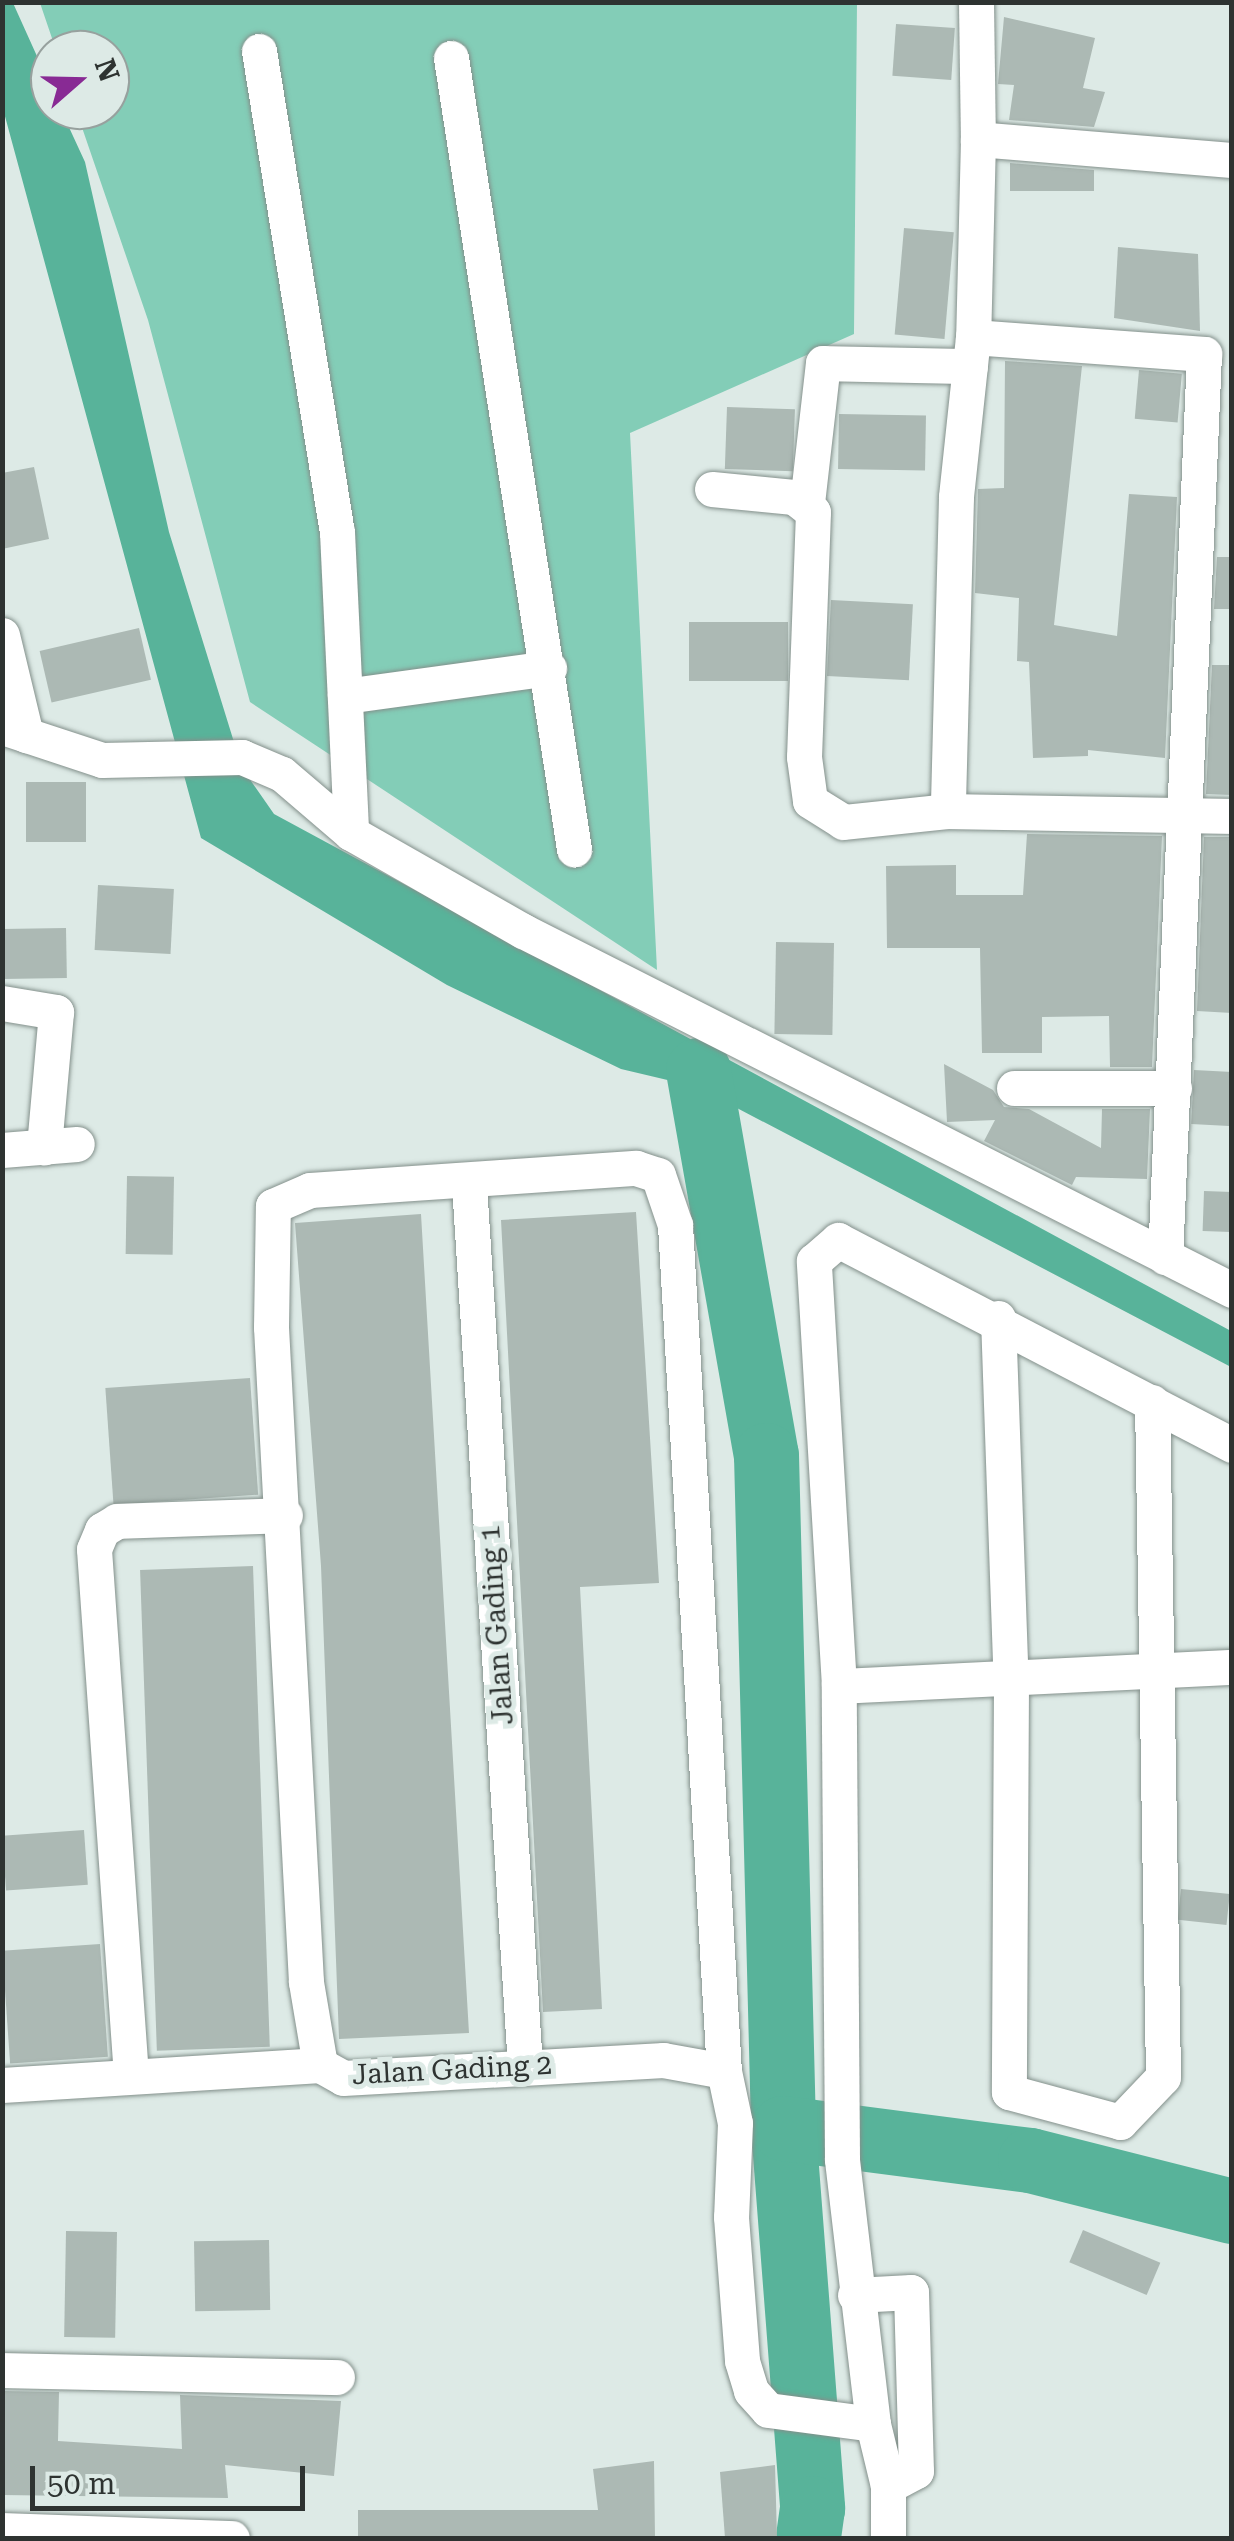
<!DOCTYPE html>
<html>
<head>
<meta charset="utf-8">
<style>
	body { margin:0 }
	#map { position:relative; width:1234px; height:2541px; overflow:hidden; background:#ddeae6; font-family:"Roboto Serif",serif }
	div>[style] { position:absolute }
	.green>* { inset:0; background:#83cdb7 }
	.water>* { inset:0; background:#58b39a }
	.river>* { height:65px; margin:-32.5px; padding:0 32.5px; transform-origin:32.5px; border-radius:32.5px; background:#58b39a }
	.building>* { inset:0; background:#acb9b4; transform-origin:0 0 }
	.roads { filter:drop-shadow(0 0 2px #83908b) drop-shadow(0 0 2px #83908b) }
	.minor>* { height:35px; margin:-17.5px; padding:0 17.5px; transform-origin:17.5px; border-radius:17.5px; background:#fff }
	span { translate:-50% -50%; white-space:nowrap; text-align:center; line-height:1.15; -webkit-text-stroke:10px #ddeae6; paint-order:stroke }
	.street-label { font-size:28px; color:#2e3331 }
	.frame { position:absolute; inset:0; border:5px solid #2e3331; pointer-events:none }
	.north { position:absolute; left:30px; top:30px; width:100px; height:100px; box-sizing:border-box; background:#ddeae6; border:2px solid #97a19e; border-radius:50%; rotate:70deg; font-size:28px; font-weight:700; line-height:40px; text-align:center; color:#2e3331 }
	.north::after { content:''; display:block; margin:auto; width:35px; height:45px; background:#882a94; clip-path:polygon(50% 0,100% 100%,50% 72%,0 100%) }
	.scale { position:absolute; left:30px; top:2466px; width:275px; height:45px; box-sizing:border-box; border:5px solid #2e3331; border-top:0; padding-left:12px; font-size:30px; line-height:35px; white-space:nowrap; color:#2e3331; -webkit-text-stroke:8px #ddeae6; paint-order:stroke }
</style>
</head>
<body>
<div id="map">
	<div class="green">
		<div style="clip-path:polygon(40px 3px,857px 3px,854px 334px,630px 433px,657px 970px,250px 702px,148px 320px,76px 110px,110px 110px,110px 50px,56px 50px)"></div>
	</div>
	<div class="water">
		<div style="clip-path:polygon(2px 3px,13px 3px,50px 85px,50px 110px,61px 110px,85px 162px,169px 532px,242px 768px,274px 814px,1231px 1331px,1231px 1367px,697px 1087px,621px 1069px,447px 985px,201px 838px,3px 109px)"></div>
	</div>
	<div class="river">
		<div style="left:698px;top:1070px;width:391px;rotate:80deg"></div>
		<div style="left:766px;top:1455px;width:673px;rotate:88.55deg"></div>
		<div style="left:783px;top:2128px;width:381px;rotate:85.6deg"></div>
		<div style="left:812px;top:2508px;width:30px;rotate:98deg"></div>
		<div style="left:783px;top:2128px;width:249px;rotate:7.4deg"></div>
		<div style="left:1030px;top:2160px;width:208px;rotate:14.2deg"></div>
	</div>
	<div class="building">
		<div style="clip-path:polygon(1004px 17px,1095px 38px,1083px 88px,1105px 92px,1094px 127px,1009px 120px,1014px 85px,998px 84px)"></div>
		<div style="left:896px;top:24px;width:59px;height:52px;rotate:4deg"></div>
		<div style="clip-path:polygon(1010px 163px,1094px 170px,1094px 191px,1010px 191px)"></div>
		<div style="left:904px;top:228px;width:50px;height:107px;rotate:5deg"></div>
		<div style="clip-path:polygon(1118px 247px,1198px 254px,1200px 331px,1114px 318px)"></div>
		<div style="clip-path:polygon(1005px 361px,1082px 366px,1054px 625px,1117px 636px,1129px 494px,1177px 497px,1165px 758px,1088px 750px,1088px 756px,1033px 758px,1029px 662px,1017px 661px,1019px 598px,975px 593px,978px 489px,1004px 488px)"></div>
		<div style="left:1139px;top:370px;width:43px;height:49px;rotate:5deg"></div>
		<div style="left:727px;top:407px;width:68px;height:62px;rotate:2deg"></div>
		<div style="left:839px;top:414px;width:87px;height:55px;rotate:1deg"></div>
		<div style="clip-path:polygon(34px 467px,49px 539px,2px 549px,2px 473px)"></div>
		<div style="clip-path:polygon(1217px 557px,1232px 557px,1232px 609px,1214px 609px)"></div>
		<div style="left:831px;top:600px;width:82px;height:76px;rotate:3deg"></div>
		<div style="left:689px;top:622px;width:99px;height:59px"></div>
		<div style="left:139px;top:628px;width:53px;height:102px;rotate:77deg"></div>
		<div style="clip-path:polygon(1212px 665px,1232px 665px,1232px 795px,1206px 794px)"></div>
		<div style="left:86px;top:782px;width:60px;height:60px;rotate:90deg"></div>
		<div style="clip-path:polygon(1027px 834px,1162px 836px,1152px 1067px,1110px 1067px,1109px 1016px,1042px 1017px,1042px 1053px,982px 1053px,980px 948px,887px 948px,886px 866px,956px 865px,956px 895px,1023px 895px)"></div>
		<div style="clip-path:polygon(1204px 837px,1232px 837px,1232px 1013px,1197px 1011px)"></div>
		<div style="left:98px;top:885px;width:76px;height:65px;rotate:3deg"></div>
		<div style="left:66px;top:928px;width:50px;height:64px;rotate:89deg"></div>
		<div style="left:776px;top:942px;width:58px;height:92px;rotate:1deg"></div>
		<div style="clip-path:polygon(944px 1064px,993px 1090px,1004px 1107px,1029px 1109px,1101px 1148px,1102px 1109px,1150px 1109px,1147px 1179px,1076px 1177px,1072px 1185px,984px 1141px,995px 1120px,947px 1122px)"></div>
		<div style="left:1194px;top:1070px;width:38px;height:54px;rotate:3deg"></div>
		<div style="left:127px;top:1176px;width:47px;height:78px;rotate:1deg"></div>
		<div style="left:1204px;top:1191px;width:28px;height:40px;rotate:2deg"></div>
		<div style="clip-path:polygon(636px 1212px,659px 1583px,580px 1587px,602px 2009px,543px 2012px,501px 1220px)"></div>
		<div style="clip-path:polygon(421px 1214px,469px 2033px,339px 2039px,321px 1566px,295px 1223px)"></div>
		<div style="left:250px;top:1378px;width:117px;height:145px;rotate:86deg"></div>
		<div style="left:253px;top:1566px;width:481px;height:113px;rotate:88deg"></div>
		<div style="left:84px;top:1830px;width:55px;height:82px;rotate:86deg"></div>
		<div style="left:1181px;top:1889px;width:49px;height:31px;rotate:6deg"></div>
		<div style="left:100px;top:1944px;width:113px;height:98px;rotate:86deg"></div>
		<div style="left:1083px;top:2230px;width:84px;height:35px;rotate:23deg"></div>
		<div style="left:66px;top:2231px;width:51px;height:106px;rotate:1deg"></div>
		<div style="left:269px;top:2240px;width:70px;height:75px;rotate:89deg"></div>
		<div style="clip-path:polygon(2px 2391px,59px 2392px,58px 2441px,182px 2449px,180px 2395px,341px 2401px,334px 2476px,225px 2465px,228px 2498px,2px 2495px)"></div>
		<div style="clip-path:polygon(654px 2461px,655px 2538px,358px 2538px,358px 2510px,598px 2510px,593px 2469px)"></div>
		<div style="clip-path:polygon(775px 2465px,777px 2538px,725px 2538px,720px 2472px)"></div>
	</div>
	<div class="roads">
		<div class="minor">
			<div style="left:976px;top:2px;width:137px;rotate:89.2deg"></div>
			<div style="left:259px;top:51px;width:487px;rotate:80.8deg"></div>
			<div style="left:337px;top:532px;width:301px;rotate:87.3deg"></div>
			<div style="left:451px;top:58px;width:801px;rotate:81.16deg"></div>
			<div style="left:1232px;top:160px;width:255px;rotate:-175.3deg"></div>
			<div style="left:978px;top:139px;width:198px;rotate:91.4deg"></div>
			<div style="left:973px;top:337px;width:161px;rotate:96.1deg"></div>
			<div style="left:956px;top:497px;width:314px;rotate:91.5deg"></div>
			<div style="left:948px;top:811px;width:284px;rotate:1deg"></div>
			<div style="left:973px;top:337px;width:232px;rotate:4.2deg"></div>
			<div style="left:1204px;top:354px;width:904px;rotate:92.47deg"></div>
			<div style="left:712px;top:489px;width:82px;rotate:5.6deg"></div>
			<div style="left:794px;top:497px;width:24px;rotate:38deg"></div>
			<div style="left:813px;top:512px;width:245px;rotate:92.1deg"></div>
			<div style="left:804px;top:757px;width:44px;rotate:82.2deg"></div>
			<div style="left:810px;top:801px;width:39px;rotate:32deg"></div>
			<div style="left:843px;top:822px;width:106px;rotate:-6deg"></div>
			<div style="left:807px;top:503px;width:141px;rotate:-83.5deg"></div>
			<div style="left:823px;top:363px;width:147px;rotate:1.2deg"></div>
			<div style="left:2px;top:635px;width:103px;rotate:76.5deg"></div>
			<div style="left:345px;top:696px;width:206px;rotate:-7.8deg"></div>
			<div style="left:2px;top:727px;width:105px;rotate:18.3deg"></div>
			<div style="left:102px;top:760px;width:140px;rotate:-1.2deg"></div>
			<div style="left:242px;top:757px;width:43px;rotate:23deg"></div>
			<div style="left:282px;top:774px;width:91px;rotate:40.5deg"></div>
			<div style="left:351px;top:833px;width:198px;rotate:29.7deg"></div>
			<div style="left:523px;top:931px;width:795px;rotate:26.86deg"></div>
			<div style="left:2px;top:1003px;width:55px;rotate:9.5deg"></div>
			<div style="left:56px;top:1012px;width:136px;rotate:95.1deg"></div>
			<div style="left:1014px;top:1088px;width:160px"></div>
			<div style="left:2px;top:1150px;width:75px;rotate:-4.6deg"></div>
			<div style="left:469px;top:1184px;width:884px;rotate:86.37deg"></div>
			<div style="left:998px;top:1318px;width:365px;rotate:88deg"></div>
			<div style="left:1011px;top:1683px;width:409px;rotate:90.3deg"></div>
			<div style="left:1009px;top:2092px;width:115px;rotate:15.1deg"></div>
			<div style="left:1120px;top:2122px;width:62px;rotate:-46.3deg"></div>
			<div style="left:1163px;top:2077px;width:675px;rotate:-90.93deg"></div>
			<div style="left:839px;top:1686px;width:393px;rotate:-2.8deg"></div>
			<div style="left:320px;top:2065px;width:84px;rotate:-99.6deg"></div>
			<div style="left:306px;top:1982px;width:656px;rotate:-93.06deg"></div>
			<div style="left:271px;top:1327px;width:121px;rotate:-89.1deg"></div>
			<div style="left:273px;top:1206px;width:40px;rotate:-23.4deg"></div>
			<div style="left:310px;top:1190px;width:327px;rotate:-3.9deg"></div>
			<div style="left:636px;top:1168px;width:23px;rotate:18deg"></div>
			<div style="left:658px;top:1175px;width:53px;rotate:71.2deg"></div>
			<div style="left:675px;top:1225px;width:847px;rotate:86.69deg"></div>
			<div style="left:724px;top:2071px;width:53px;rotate:78.1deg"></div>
			<div style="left:735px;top:2123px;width:94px;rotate:92.4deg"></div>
			<div style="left:731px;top:2217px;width:144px;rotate:85.6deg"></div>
			<div style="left:742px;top:2361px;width:31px;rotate:73deg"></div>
			<div style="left:751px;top:2391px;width:25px;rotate:48deg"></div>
			<div style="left:768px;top:2410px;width:106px;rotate:7.6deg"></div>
			<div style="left:873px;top:2424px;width:64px;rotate:76.4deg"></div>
			<div style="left:888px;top:2486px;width:52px;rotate:90deg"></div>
			<div style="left:131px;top:2076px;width:528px;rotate:-94.02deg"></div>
			<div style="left:94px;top:1549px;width:21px;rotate:-67deg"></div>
			<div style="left:102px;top:1530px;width:17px;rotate:-31deg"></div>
			<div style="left:117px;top:1521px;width:168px;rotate:-2deg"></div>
			<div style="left:2px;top:2085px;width:319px;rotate:-3.6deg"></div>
			<div style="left:320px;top:2065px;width:26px;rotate:29deg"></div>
			<div style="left:343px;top:2078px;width:321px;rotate:-3.2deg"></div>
			<div style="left:663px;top:2060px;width:62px;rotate:10.2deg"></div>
			<div style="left:855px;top:2295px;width:56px;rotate:-3.1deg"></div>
			<div style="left:911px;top:2292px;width:179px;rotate:88.4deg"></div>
			<div style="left:916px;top:2471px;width:32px;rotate:152deg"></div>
			<div style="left:2px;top:2370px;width:335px;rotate:1.2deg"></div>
			<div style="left:873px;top:2424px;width:267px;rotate:-96.7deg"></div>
			<div style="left:842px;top:2159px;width:473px;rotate:-90.4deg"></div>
			<div style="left:839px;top:1686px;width:426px;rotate:-93.4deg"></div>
			<div style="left:814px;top:1261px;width:32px;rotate:-41deg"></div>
			<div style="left:838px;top:1240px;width:444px;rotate:27.5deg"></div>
			<div style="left:2px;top:2530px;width:230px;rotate:2deg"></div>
		</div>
	</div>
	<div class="street-label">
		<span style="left:497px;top:1625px;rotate:-94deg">Jalan Gading 1</span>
		<span style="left:452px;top:2070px;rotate:-3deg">Jalan Gading 2</span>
	</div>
	<div class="frame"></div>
	<div class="north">N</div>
	<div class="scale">50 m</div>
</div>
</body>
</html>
